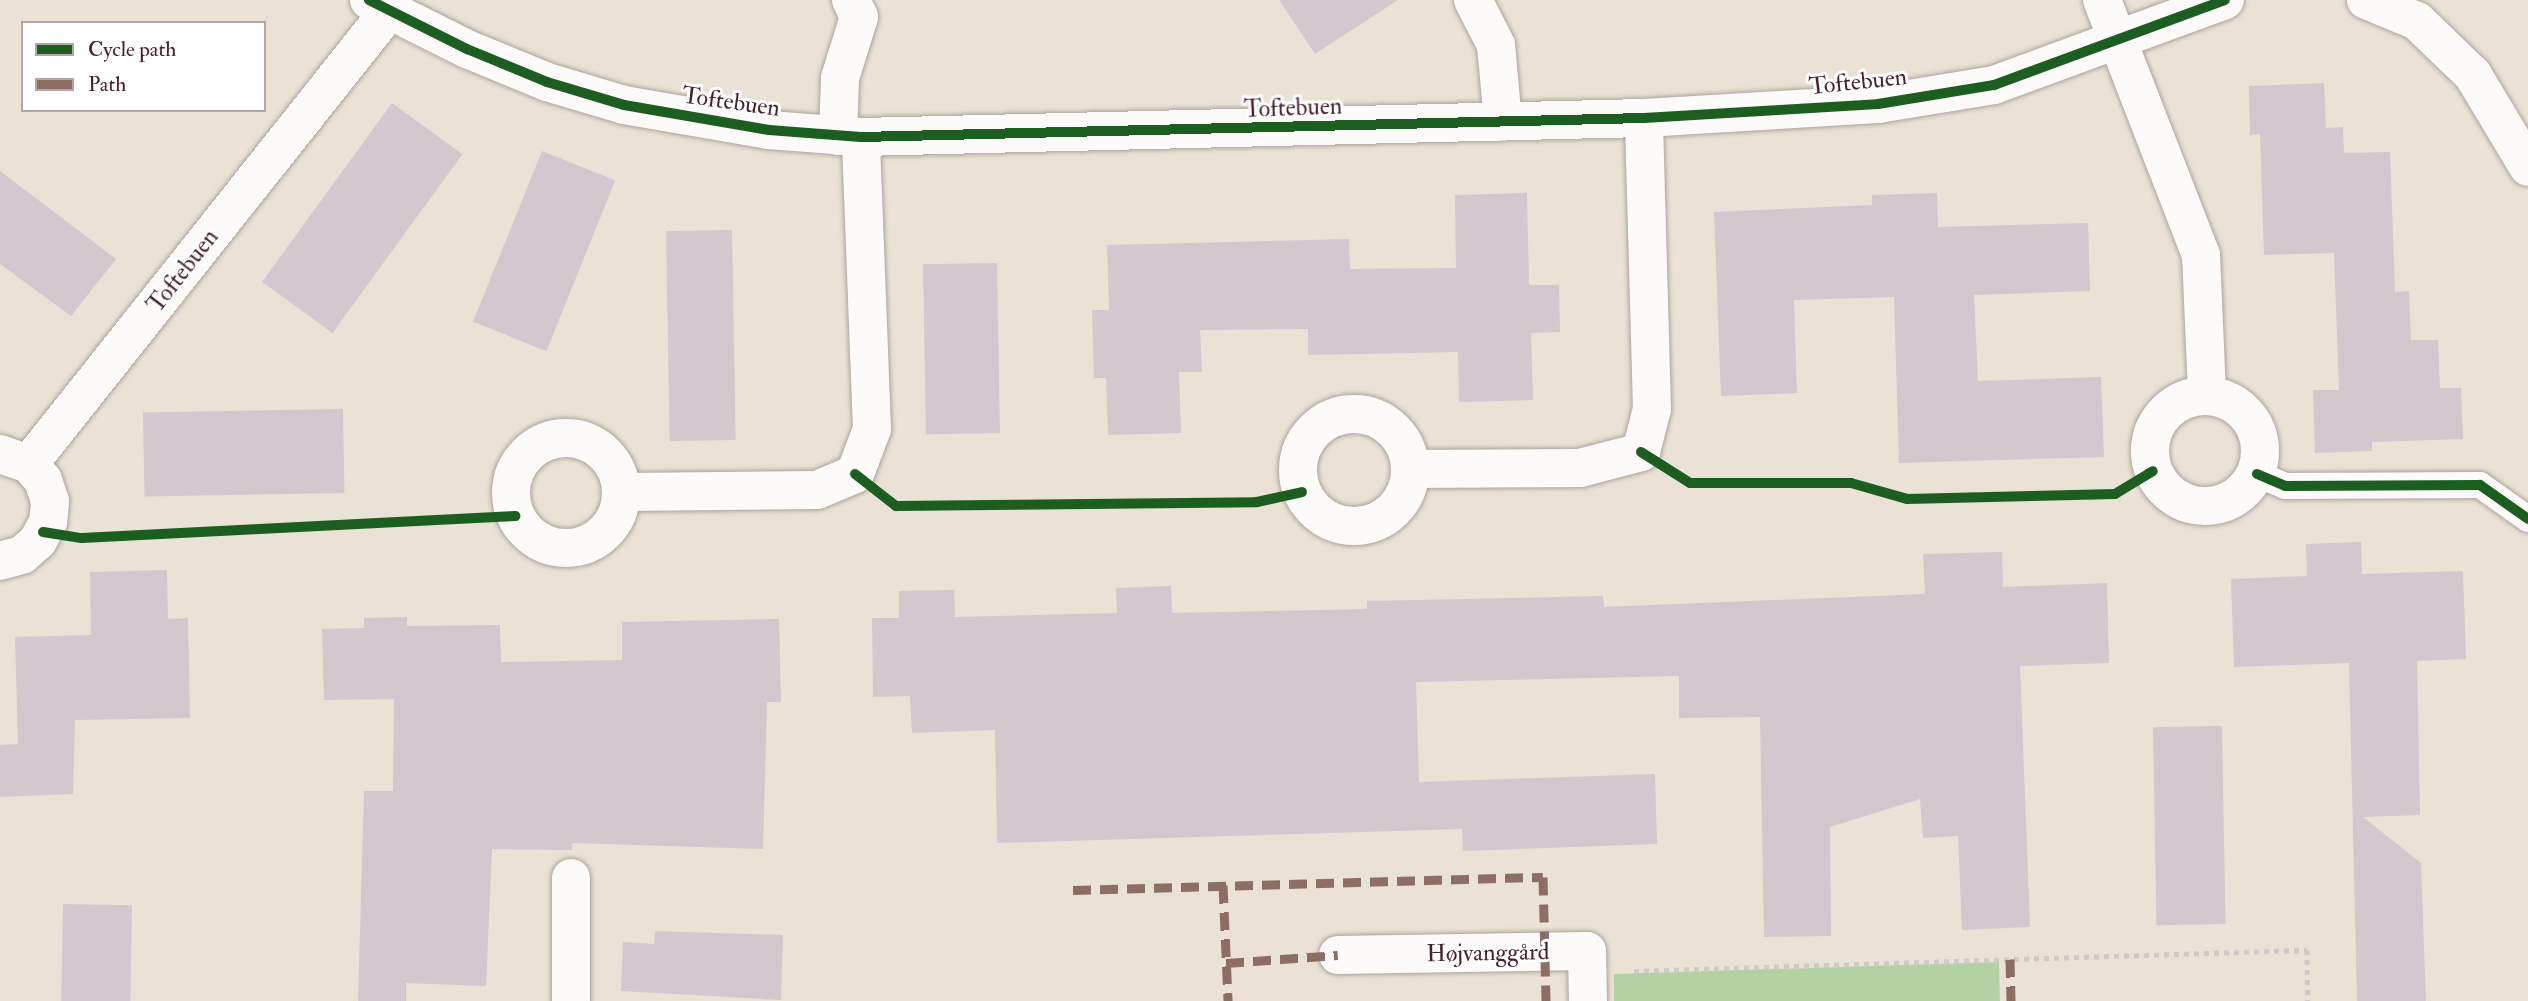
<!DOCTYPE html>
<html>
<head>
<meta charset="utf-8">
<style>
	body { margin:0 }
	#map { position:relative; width:2528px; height:1001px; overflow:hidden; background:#eae2d4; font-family:"IM FELL Double Pica",serif }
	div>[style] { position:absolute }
	.green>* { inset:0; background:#b3d2a4 }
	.building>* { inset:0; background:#d2c8ce; transform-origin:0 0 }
	.path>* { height:4.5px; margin-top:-2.25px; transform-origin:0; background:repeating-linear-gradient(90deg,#cfcac8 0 5px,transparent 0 10px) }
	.roads { filter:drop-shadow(0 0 2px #ada39c) drop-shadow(0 0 2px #ada39c) }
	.lane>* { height:26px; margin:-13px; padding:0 13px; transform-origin:13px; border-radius:13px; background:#fcfbf9 }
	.street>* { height:38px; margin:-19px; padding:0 19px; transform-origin:19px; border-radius:19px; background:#fcfbf9 }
	.street>.ring { margin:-19px; padding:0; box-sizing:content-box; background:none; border:38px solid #fcfbf9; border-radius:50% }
	.quiet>* { height:9px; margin-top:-4.5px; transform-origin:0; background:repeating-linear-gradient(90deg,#8d6e63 0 18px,transparent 0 27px) }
	.cycleway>* { height:10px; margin:-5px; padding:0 5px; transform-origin:5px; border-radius:5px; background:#1b5e20 }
	span { translate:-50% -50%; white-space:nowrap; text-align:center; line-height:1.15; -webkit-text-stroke:6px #fff; paint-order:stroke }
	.street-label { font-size:24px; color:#4a1f2b }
	.legend { position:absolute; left:21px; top:21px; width:245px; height:91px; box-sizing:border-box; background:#fff; border:2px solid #b7a5aa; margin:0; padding:9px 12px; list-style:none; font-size:21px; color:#4a1f2b }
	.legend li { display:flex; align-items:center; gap:14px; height:35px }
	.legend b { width:35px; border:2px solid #b7a5aa }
</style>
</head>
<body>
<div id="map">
	<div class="green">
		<div style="clip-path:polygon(1999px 962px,2000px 1001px,1614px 1001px,1614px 974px)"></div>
	</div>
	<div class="building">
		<div style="clip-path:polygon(1279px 0,1398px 0,1315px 54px)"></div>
		<div style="clip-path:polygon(2324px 83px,2326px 128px,2343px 127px,2344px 153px,2390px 152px,2395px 292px,2409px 291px,2411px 340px,2438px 340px,2440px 388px,2461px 388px,2463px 439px,2372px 442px,2372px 451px,2315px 453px,2313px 390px,2339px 390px,2334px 253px,2264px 255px,2260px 134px,2250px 135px,2249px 86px)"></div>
		<div style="left:392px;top:103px;width:87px;height:221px;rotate:36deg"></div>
		<div style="left:542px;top:151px;width:79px;height:184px;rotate:22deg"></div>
		<div style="clip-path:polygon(0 171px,116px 259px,71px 316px,0 264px)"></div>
		<div style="clip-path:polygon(1527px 193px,1529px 285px,1559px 285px,1560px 332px,1531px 333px,1533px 400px,1459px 402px,1458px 352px,1308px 355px,1308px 329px,1200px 330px,1202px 372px,1179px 372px,1181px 433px,1108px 435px,1106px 378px,1094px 378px,1092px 310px,1109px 310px,1107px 245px,1349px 239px,1350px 269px,1456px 268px,1455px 195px)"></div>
		<div style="clip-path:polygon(1937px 193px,1938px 227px,2088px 223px,2090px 291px,1974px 295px,1978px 381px,2101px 377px,2104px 457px,1899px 463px,1894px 297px,1794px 300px,1797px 393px,1721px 396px,1714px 212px,1872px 205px,1872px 195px)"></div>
		<div style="left:732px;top:230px;width:210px;height:66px;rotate:89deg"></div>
		<div style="left:997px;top:263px;width:170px;height:74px;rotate:89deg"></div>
		<div style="left:343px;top:409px;width:84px;height:200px;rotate:89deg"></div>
		<div style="clip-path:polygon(2361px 542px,2362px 574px,2463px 571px,2466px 659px,2417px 661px,2420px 815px,2363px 817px,2421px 863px,2426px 1001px,2357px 1001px,2349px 663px,2234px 667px,2231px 579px,2307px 576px,2306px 544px)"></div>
		<div style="clip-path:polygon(2002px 552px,2003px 587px,2107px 583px,2109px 663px,2020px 666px,2030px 927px,1962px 930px,1958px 836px,1923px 838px,1920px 799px,1830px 827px,1831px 936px,1764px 937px,1760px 717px,1679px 718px,1679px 676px,1416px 682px,1419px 782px,1655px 774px,1657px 844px,1463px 851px,1462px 829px,997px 843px,995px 730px,912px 733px,910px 696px,873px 697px,872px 618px,899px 618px,899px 591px,954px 590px,955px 617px,1117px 613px,1116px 588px,1171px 586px,1172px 613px,1367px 609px,1367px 601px,1603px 596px,1604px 607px,1925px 594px,1923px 554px)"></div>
		<div style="clip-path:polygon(167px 570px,168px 619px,188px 618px,190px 718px,75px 720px,73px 794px,0 797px,0 745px,18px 744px,15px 637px,91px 635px,90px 572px)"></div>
		<div style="clip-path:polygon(407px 617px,407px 626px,500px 625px,501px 662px,622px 660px,622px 622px,779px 619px,781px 702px,767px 702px,763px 849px,572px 843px,572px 850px,492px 849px,486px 986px,406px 983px,406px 1001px,358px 1001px,364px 791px,393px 791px,394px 699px,324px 700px,322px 629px,364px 628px,364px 618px)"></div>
		<div style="left:2222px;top:726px;width:198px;height:69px;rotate:89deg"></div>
		<div style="left:63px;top:904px;width:69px;height:97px;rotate:1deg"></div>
		<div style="clip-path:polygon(655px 931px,783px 935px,781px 1000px,621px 991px,623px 942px,654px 944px)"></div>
	</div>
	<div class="path">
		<div style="left:1634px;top:971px;width:673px;rotate:-1.79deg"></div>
		<div style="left:2307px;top:950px;width:51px;rotate:88.9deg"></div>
	</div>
	<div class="roads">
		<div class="lane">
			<div style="left:2257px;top:474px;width:30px;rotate:23deg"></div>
			<div style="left:2285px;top:486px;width:195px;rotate:-0.3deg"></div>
			<div style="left:2480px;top:485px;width:59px;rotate:35.3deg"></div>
		</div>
		<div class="street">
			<div style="left:369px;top:0;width:110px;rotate:26.6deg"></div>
			<div style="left:467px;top:49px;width:87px;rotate:22.4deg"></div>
			<div style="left:547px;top:82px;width:80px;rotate:16.6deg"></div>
			<div style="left:624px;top:105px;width:147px;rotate:9.8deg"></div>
			<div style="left:769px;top:130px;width:92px;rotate:4.4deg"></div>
			<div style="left:861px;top:137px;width:783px;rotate:-1.39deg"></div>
			<div style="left:1644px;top:118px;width:234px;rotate:-3.4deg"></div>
			<div style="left:1878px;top:104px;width:118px;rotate:-9.3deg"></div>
			<div style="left:1994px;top:85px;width:246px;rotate:-20.2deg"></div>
			<div style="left:1473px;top:0;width:51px;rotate:62.9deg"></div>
			<div style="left:1496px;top:45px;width:77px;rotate:84.8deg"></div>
			<div style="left:2102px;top:0;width:274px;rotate:68.8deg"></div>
			<div style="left:2201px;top:255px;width:140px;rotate:87.5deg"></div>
			<div style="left:2366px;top:0;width:55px;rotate:22.4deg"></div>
			<div style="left:2417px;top:21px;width:78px;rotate:44deg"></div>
			<div style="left:2473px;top:75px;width:107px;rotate:59.1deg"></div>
			<div style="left:838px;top:136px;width:58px;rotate:-88deg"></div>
			<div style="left:840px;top:78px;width:64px;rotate:-72.7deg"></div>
			<div style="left:859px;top:17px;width:19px;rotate:-115deg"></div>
			<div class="ring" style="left:2150px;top:396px;width:72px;height:72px"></div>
			<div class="ring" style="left:1298px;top:414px;width:74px;height:74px"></div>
			<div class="ring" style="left:511px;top:438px;width:72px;height:72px"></div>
			<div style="left:0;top:454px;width:31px;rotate:19deg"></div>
			<div style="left:29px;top:464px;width:21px;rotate:49deg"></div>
			<div style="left:43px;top:480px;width:22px;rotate:72deg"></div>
			<div style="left:50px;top:501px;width:21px;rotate:95deg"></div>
			<div style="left:48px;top:522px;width:21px;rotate:118deg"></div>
			<div style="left:38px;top:541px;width:21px;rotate:139deg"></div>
			<div style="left:22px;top:555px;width:23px;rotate:165deg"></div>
			<div style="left:29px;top:464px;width:577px;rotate:-51.54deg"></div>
			<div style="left:1410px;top:469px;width:170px;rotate:-0.3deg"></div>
			<div style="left:1580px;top:468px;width:63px;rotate:-14.7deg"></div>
			<div style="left:1641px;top:452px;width:44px;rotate:-75.7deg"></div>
			<div style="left:1652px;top:409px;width:291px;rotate:-91.6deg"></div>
			<div style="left:622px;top:492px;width:195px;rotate:-0.6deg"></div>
			<div style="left:817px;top:490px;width:41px;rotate:-22.8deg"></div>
			<div style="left:855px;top:474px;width:48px;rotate:-69.3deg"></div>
			<div style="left:872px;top:429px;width:292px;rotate:-92.2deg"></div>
			<div style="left:1338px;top:955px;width:249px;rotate:-0.9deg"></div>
			<div style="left:1587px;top:951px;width:50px;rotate:88.9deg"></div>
			<div style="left:571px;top:1001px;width:123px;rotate:-90deg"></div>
		</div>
	</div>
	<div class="quiet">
		<div style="left:1223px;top:885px;width:116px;rotate:87.5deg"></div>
		<div style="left:1073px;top:890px;width:470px;rotate:-1.6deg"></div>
		<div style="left:1543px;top:877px;width:124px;rotate:88.6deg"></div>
		<div style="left:2010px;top:959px;width:42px;rotate:88.6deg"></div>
		<div style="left:1226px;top:963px;width:112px;rotate:-4.1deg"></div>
	</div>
	<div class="cycleway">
		<div style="left:369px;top:0;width:110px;rotate:26.6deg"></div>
		<div style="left:467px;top:49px;width:87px;rotate:22.4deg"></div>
		<div style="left:547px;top:82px;width:80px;rotate:16.6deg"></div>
		<div style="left:624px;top:105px;width:147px;rotate:9.8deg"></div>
		<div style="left:769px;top:130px;width:92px;rotate:4.4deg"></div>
		<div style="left:861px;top:137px;width:783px;rotate:-1.39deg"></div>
		<div style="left:1644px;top:118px;width:234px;rotate:-3.4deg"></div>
		<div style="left:1878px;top:104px;width:118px;rotate:-9.3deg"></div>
		<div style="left:1994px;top:85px;width:246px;rotate:-20.2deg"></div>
		<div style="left:1641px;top:452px;width:58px;rotate:32.3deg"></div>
		<div style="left:1690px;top:483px;width:161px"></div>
		<div style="left:1851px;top:483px;width:58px;rotate:15.9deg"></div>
		<div style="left:1907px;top:499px;width:208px;rotate:-1.4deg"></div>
		<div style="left:2115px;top:494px;width:44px;rotate:-31.2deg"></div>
		<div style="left:855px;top:474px;width:52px;rotate:38deg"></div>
		<div style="left:896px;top:506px;width:361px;rotate:-0.6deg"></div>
		<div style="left:1257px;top:502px;width:46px;rotate:-12.5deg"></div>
		<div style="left:2257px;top:474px;width:30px;rotate:23deg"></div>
		<div style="left:2285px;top:486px;width:195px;rotate:-0.3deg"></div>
		<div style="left:2480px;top:485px;width:59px;rotate:35.3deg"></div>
		<div style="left:43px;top:532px;width:39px;rotate:9deg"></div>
		<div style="left:82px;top:538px;width:434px;rotate:-2.9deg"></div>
	</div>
	<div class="street-label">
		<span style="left:1858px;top:82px;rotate:-6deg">Toftebuen</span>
		<span style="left:731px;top:102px;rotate:8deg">Toftebuen</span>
		<span style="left:1293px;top:108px;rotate:-2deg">Toftebuen</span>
		<span style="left:183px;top:271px;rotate:-52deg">Toftebuen</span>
		<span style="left:1488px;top:953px;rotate:-1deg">Højvanggård</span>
	</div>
	<ul class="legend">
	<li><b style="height:9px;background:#1b5e20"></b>Cycle path</li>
	<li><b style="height:9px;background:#8d6e63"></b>Path</li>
	</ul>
</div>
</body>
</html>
